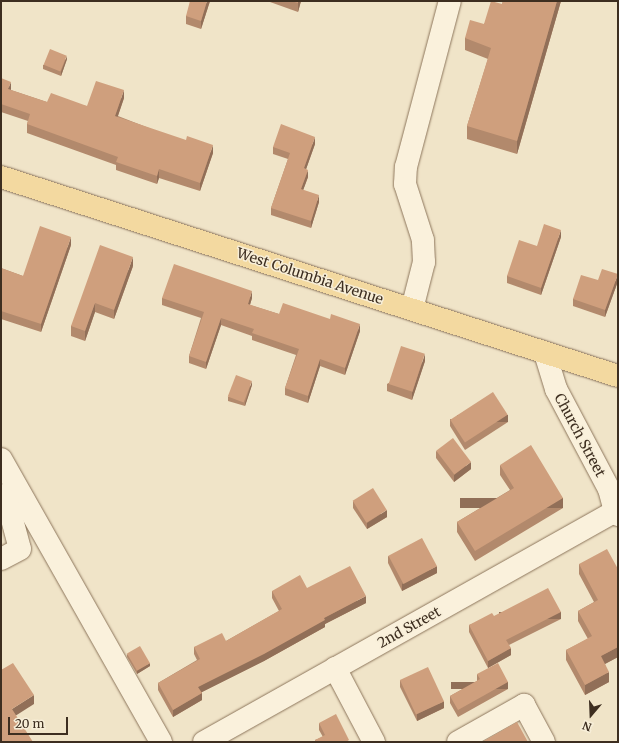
<!DOCTYPE html>
<html>
<head>
<meta charset="utf-8">
<style>
	body { margin:0 }
	#map { position:relative; width:619px; height:743px; overflow:hidden; background:#f0e4c8; font-family:Merriweather,serif }
	div>[style] { position:absolute }
	.roads { filter:drop-shadow(0 0 1px #8d765c) drop-shadow(0 0 1px #8d765c) }
	.minor>* { height:22px; margin:-11px; padding:0 11px; transform-origin:11px; border-radius:11px; background:#faf1dc }
	.major>* { height:22px; margin:-11px; padding:0 11px; transform-origin:11px; border-radius:11px; background:#f3d9a0 }
	.wall>* { inset:0; background:#b2896c }
	.shaded-wall>* { inset:0; background:#916f58; transform-origin:0 0 }
	.building>* { inset:0; background:#cf9f7d; transform-origin:0 0 }
	span { translate:-50% -50%; white-space:nowrap; text-align:center; line-height:1.15; -webkit-text-stroke:3px #f7eed8; paint-order:stroke }
	.street-label { font-size:14px; color:#3d2e20 }
	.frame { position:absolute; inset:0; border:2px solid #3d2e20; pointer-events:none }
	.north { position:absolute; left:571px; top:695px; width:40px; height:40px; -webkit-text-stroke:3px #f7eed8; paint-order:stroke; rotate:199deg; font-size:11px; font-weight:700; line-height:16px; text-align:center; color:#3d2e20 }
	.north::after { content:''; display:block; margin:auto; width:14px; height:18px; background:#3d2e20; clip-path:polygon(50% 0,100% 100%,50% 72%,0 100%) }
	.scale { position:absolute; left:8px; top:717px; width:60px; height:18px; box-sizing:border-box; border:2px solid #3d2e20; border-top:0; padding-left:5px; font-size:12px; line-height:14px; white-space:nowrap; color:#3d2e20; -webkit-text-stroke:3px #f7eed8; paint-order:stroke }
</style>
</head>
<body>
<div id="map">
	<div class="roads">
		<div class="minor">
			<div style="left:412px;top:309px;width:49px;rotate:-75.7deg"></div>
			<div style="left:424px;top:262px;width:22px;rotate:-93deg"></div>
			<div style="left:423px;top:240px;width:59px;rotate:-107.8deg"></div>
			<div style="left:405px;top:184px;width:17px;rotate:-87deg"></div>
			<div style="left:406px;top:167px;width:172px;rotate:-75.2deg"></div>
			<div style="left:545px;top:353px;width:38px;rotate:73deg"></div>
			<div style="left:556px;top:389px;width:113px;rotate:62.1deg"></div>
			<div style="left:609px;top:489px;width:23px;rotate:75deg"></div>
			<div style="left:615px;top:511px;width:5px;rotate:53deg"></div>
			<div style="left:1px;top:459px;width:325px;rotate:60.5deg"></div>
			<div style="left:1px;top:495px;width:15px;rotate:58deg"></div>
			<div style="left:9px;top:508px;width:42px;rotate:75deg"></div>
			<div style="left:20px;top:549px;width:21px;rotate:152deg"></div>
			<div style="left:335px;top:668px;width:84px;rotate:62.2deg"></div>
			<div style="left:204px;top:742px;width:471px;rotate:-29.3deg"></div>
			<div style="left:458px;top:742px;width:76px;rotate:-29.3deg"></div>
			<div style="left:524px;top:705px;width:42px;rotate:61.6deg"></div>
		</div>
		<div class="major">
			<div style="left:1px;top:177px;width:648px;rotate:17.88deg"></div>
		</div>
	</div>
	<div class="wall">
		<div style="clip-path:polygon(210px 1px,201px 29px,186px 24px,186px 16px)"></div>
		<div style="clip-path:polygon(270px 1px,301px 1px,298px 12px,270px 2px)"></div>
		<div style="clip-path:polygon(503px 1px,561px 1px,517px 154px,467px 139px,467px 126px,488px 59px,465px 50px,465px 38px,484px 24px,502px 4px)"></div>
		<div style="clip-path:polygon(67px 59px,61px 76px,43px 69px,43px 65px)"></div>
		<div style="clip-path:polygon(1px 78px,11px 90px,47px 102px,87px 106px,124px 98px,118px 116px,213px 153px,200px 191px,159px 178px,157px 184px,116px 170px,116px 165px,27px 133px,27px 124px,28px 121px,1px 112px)"></div>
		<div style="clip-path:polygon(315px 144px,306px 169px,308px 177px,303px 190px,319px 202px,311px 228px,271px 215px,271px 208px,288px 159px,273px 154px,273px 147px)"></div>
		<div style="clip-path:polygon(561px 237px,541px 295px,507px 283px,507px 276px,537px 246px)"></div>
		<div style="clip-path:polygon(71px 245px,41px 332px,1px 319px,1px 268px,23px 276px)"></div>
		<div style="clip-path:polygon(133px 266px,114px 319px,95px 312px,85px 341px,71px 336px,71px 326px)"></div>
		<div style="clip-path:polygon(598px 280px,618px 281px,605px 317px,573px 306px,573px 299px)"></div>
		<div style="clip-path:polygon(162px 298px,252px 298px,250px 305px,279px 314px,360px 331px,345px 375px,320px 366px,308px 403px,285px 395px,285px 388px,296px 355px,252px 340px,252px 336px,221px 325px,206px 369px,189px 363px,189px 356px,201px 318px,162px 305px)"></div>
		<div style="clip-path:polygon(425px 361px,412px 400px,387px 391px,387px 384px)"></div>
		<div style="clip-path:polygon(252px 385px,245px 406px,228px 401px,228px 397px)"></div>
		<div style="clip-path:polygon(450px 419px,508px 422px,465px 450px,450px 426px)"></div>
		<div style="clip-path:polygon(436px 451px,471px 469px,454px 482px,436px 458px)"></div>
		<div style="clip-path:polygon(500px 465px,563px 508px,475px 561px,457px 532px,457px 522px,510px 490px,500px 475px)"></div>
		<div style="clip-path:polygon(353px 501px,387px 517px,367px 529px,353px 508px)"></div>
		<div style="clip-path:polygon(388px 556px,437px 573px,402px 591px,388px 563px)"></div>
		<div style="clip-path:polygon(579px 564px,618px 569px,618px 657px,605px 664px,609px 682px,585px 695px,566px 660px,566px 650px,588px 639px,578px 621px,578px 611px,594px 602px,579px 574px)"></div>
		<div style="clip-path:polygon(307px 588px,366px 603px,325px 624px,325px 627px,264px 661px,202px 692px,202px 700px,173px 717px,158px 690px,158px 683px,197px 660px,194px 654px,194px 647px,226px 641px,279px 611px,272px 598px,272px 591px)"></div>
		<div style="clip-path:polygon(494px 616px,561px 619px,509px 645px,511px 655px,488px 668px,469px 632px,469px 625px)"></div>
		<div style="clip-path:polygon(127px 654px,150px 666px,137px 674px,127px 657px)"></div>
		<div style="clip-path:polygon(477px 674px,508px 689px,458px 717px,450px 703px,450px 696px,477px 681px)"></div>
		<div style="clip-path:polygon(400px 680px,444px 708px,417px 721px,400px 687px)"></div>
		<div style="clip-path:polygon(319px 723px,349px 742px,315px 742px,315px 740px,323px 737px,319px 730px)"></div>
	</div>
	<div class="shaded-wall">
		<div style="clip-path:polygon(207px 1px,210px 1px,201px 29px,201px 21px)"></div>
		<div style="clip-path:polygon(298px 1px,301px 1px,298px 12px)"></div>
		<div style="clip-path:polygon(557px 1px,561px 1px,517px 154px,517px 141px)"></div>
		<div style="clip-path:polygon(67px 56px,67px 59px,61px 76px,61px 72px)"></div>
		<div style="clip-path:polygon(11px 82px,11px 90px,8px 89px)"></div>
		<div style="clip-path:polygon(124px 90px,124px 98px,115px 124px,115px 116px)"></div>
		<div style="clip-path:polygon(315px 137px,315px 144px,304px 175px,304px 168px)"></div>
		<div style="clip-path:polygon(213px 145px,213px 153px,200px 191px,200px 183px)"></div>
		<div style="clip-path:polygon(159px 169px,159px 178px,157px 184px,157px 176px)"></div>
		<div style="clip-path:polygon(308px 170px,308px 177px,301px 196px,301px 189px)"></div>
		<div style="clip-path:polygon(319px 195px,319px 202px,311px 228px,311px 221px)"></div>
		<div style="clip-path:polygon(561px 230px,561px 237px,541px 295px,541px 288px)"></div>
		<div style="clip-path:polygon(71px 237px,71px 245px,41px 332px,41px 324px)"></div>
		<div style="clip-path:polygon(133px 257px,133px 266px,114px 319px,114px 310px)"></div>
		<div style="clip-path:polygon(618px 274px,618px 281px,605px 317px,605px 310px)"></div>
		<div style="clip-path:polygon(252px 291px,252px 298px,248px 311px,248px 304px)"></div>
		<div style="clip-path:polygon(95px 303px,95px 312px,85px 341px,85px 331px)"></div>
		<div style="clip-path:polygon(221px 318px,221px 325px,206px 369px,206px 362px)"></div>
		<div style="clip-path:polygon(360px 324px,360px 331px,345px 375px,345px 368px)"></div>
		<div style="clip-path:polygon(425px 354px,425px 361px,412px 400px,412px 393px)"></div>
		<div style="clip-path:polygon(320px 359px,320px 366px,308px 403px,308px 396px)"></div>
		<div style="clip-path:polygon(252px 381px,252px 385px,245px 406px,245px 403px)"></div>
		<div style="left:508px;top:415px;width:7px;height:51px;rotate:90deg"></div>
		<div style="clip-path:polygon(471px 462px,471px 469px,454px 482px,454px 475px)"></div>
		<div style="left:563px;top:498px;width:10px;height:103px;rotate:90deg"></div>
		<div style="clip-path:polygon(387px 510px,387px 517px,367px 529px,367px 523px)"></div>
		<div style="clip-path:polygon(437px 566px,437px 573px,402px 591px,402px 584px)"></div>
		<div style="clip-path:polygon(366px 596px,366px 603px,325px 624px,325px 627px,264px 661px,198px 694px,198px 687px,324px 618px)"></div>
		<div style="left:561px;top:612px;width:7px;height:62px;rotate:90deg"></div>
		<div style="clip-path:polygon(618px 647px,618px 657px,601px 666px,601px 656px)"></div>
		<div style="clip-path:polygon(511px 648px,511px 655px,488px 668px,488px 661px)"></div>
		<div style="clip-path:polygon(150px 663px,150px 666px,137px 674px,137px 670px)"></div>
		<div style="clip-path:polygon(609px 672px,609px 682px,585px 695px,585px 685px)"></div>
		<div style="left:508px;top:682px;width:7px;height:57px;rotate:90deg"></div>
		<div style="clip-path:polygon(202px 693px,202px 700px,173px 717px,173px 710px)"></div>
		<div style="clip-path:polygon(34px 695px,34px 704px,12px 718px,12px 709px)"></div>
		<div style="clip-path:polygon(444px 701px,444px 708px,417px 721px,417px 714px)"></div>
	</div>
	<div class="building">
		<div style="clip-path:polygon(190px 1px,207px 1px,201px 21px,186px 16px)"></div>
		<div style="clip-path:polygon(291px 1px,298px 1px,298px 3px)"></div>
		<div style="clip-path:polygon(491px 1px,502px 4px,503px 1px,557px 1px,517px 141px,467px 126px,491px 48px,465px 38px,470px 20px,484px 24px)"></div>
		<div style="left:50px;top:49px;width:18px;height:17px;rotate:22deg"></div>
		<div style="clip-path:polygon(1px 78px,11px 82px,8px 89px,47px 102px,51px 93px,87px 106px,96px 81px,124px 90px,115px 116px,186px 140px,187px 136px,213px 145px,200px 183px,159px 169px,157px 176px,116px 162px,118px 157px,27px 124px,30px 114px,1px 104px)"></div>
		<div style="clip-path:polygon(281px 124px,315px 137px,304px 168px,308px 170px,301px 189px,319px 195px,311px 221px,271px 208px,290px 153px,273px 147px)"></div>
		<div style="clip-path:polygon(544px 224px,561px 230px,541px 288px,507px 276px,519px 240px,537px 246px)"></div>
		<div style="clip-path:polygon(40px 226px,71px 237px,41px 324px,1px 311px,1px 268px,23px 276px)"></div>
		<div style="clip-path:polygon(100px 245px,133px 257px,114px 310px,95px 303px,85px 331px,71px 326px)"></div>
		<div style="clip-path:polygon(174px 264px,252px 291px,248px 304px,279px 314px,283px 303px,330px 319px,331px 314px,360px 324px,345px 368px,320px 359px,308px 396px,285px 388px,299px 349px,252px 333px,254px 329px,221px 318px,206px 362px,189px 356px,204px 312px,162px 298px)"></div>
		<div style="clip-path:polygon(602px 269px,618px 274px,605px 310px,573px 299px,581px 275px,598px 280px)"></div>
		<div style="left:401px;top:346px;width:25px;height:40px;rotate:18deg"></div>
		<div style="left:236px;top:375px;width:17px;height:23px;rotate:21deg"></div>
		<div style="left:493px;top:392px;width:27px;height:51px;rotate:57deg"></div>
		<div style="left:453px;top:438px;width:30px;height:21px;rotate:53deg"></div>
		<div style="clip-path:polygon(531px 445px,563px 498px,475px 551px,457px 522px,514px 488px,500px 465px)"></div>
		<div style="left:373px;top:488px;width:26px;height:24px;rotate:58deg"></div>
		<div style="left:422px;top:538px;width:32px;height:38px;rotate:62deg"></div>
		<div style="clip-path:polygon(607px 549px,618px 569px,618px 647px,601px 656px,609px 672px,585px 685px,566px 650px,592px 636px,578px 611px,598px 600px,579px 564px)"></div>
		<div style="clip-path:polygon(350px 566px,366px 596px,324px 618px,325px 620px,264px 654px,198px 687px,202px 693px,173px 710px,158px 683px,200px 659px,194px 647px,222px 633px,226px 641px,282px 609px,272px 591px,300px 575px,307px 588px)"></div>
		<div style="clip-path:polygon(548px 588px,561px 612px,506px 640px,511px 648px,488px 661px,469px 625px,492px 613px,494px 616px)"></div>
		<div style="left:140px;top:646px;width:20px;height:15px;rotate:60deg"></div>
		<div style="clip-path:polygon(13px 663px,34px 695px,12px 709px,33px 742px,1px 742px,1px 670px)"></div>
		<div style="clip-path:polygon(498px 663px,508px 682px,458px 710px,450px 696px,480px 679px,477px 674px)"></div>
		<div style="left:428px;top:667px;width:38px;height:31px;rotate:65deg"></div>
		<div style="clip-path:polygon(336px 714px,349px 740px,346px 742px,316px 742px,315px 740px,325px 735px,319px 723px)"></div>
		<div style="clip-path:polygon(517px 722px,528px 742px,482px 742px)"></div>
	</div>
	<div class="street-label">
		<span style="left:310px;top:276px;rotate:18deg">West Columbia Avenue</span>
		<span style="left:580px;top:435px;rotate:62deg">Church Street</span>
		<span style="left:409px;top:627px;rotate:-29deg">2nd Street</span>
	</div>
	<div class="frame"></div>
	<div class="north">N</div>
	<div class="scale">20 m</div>
</div>
</body>
</html>
